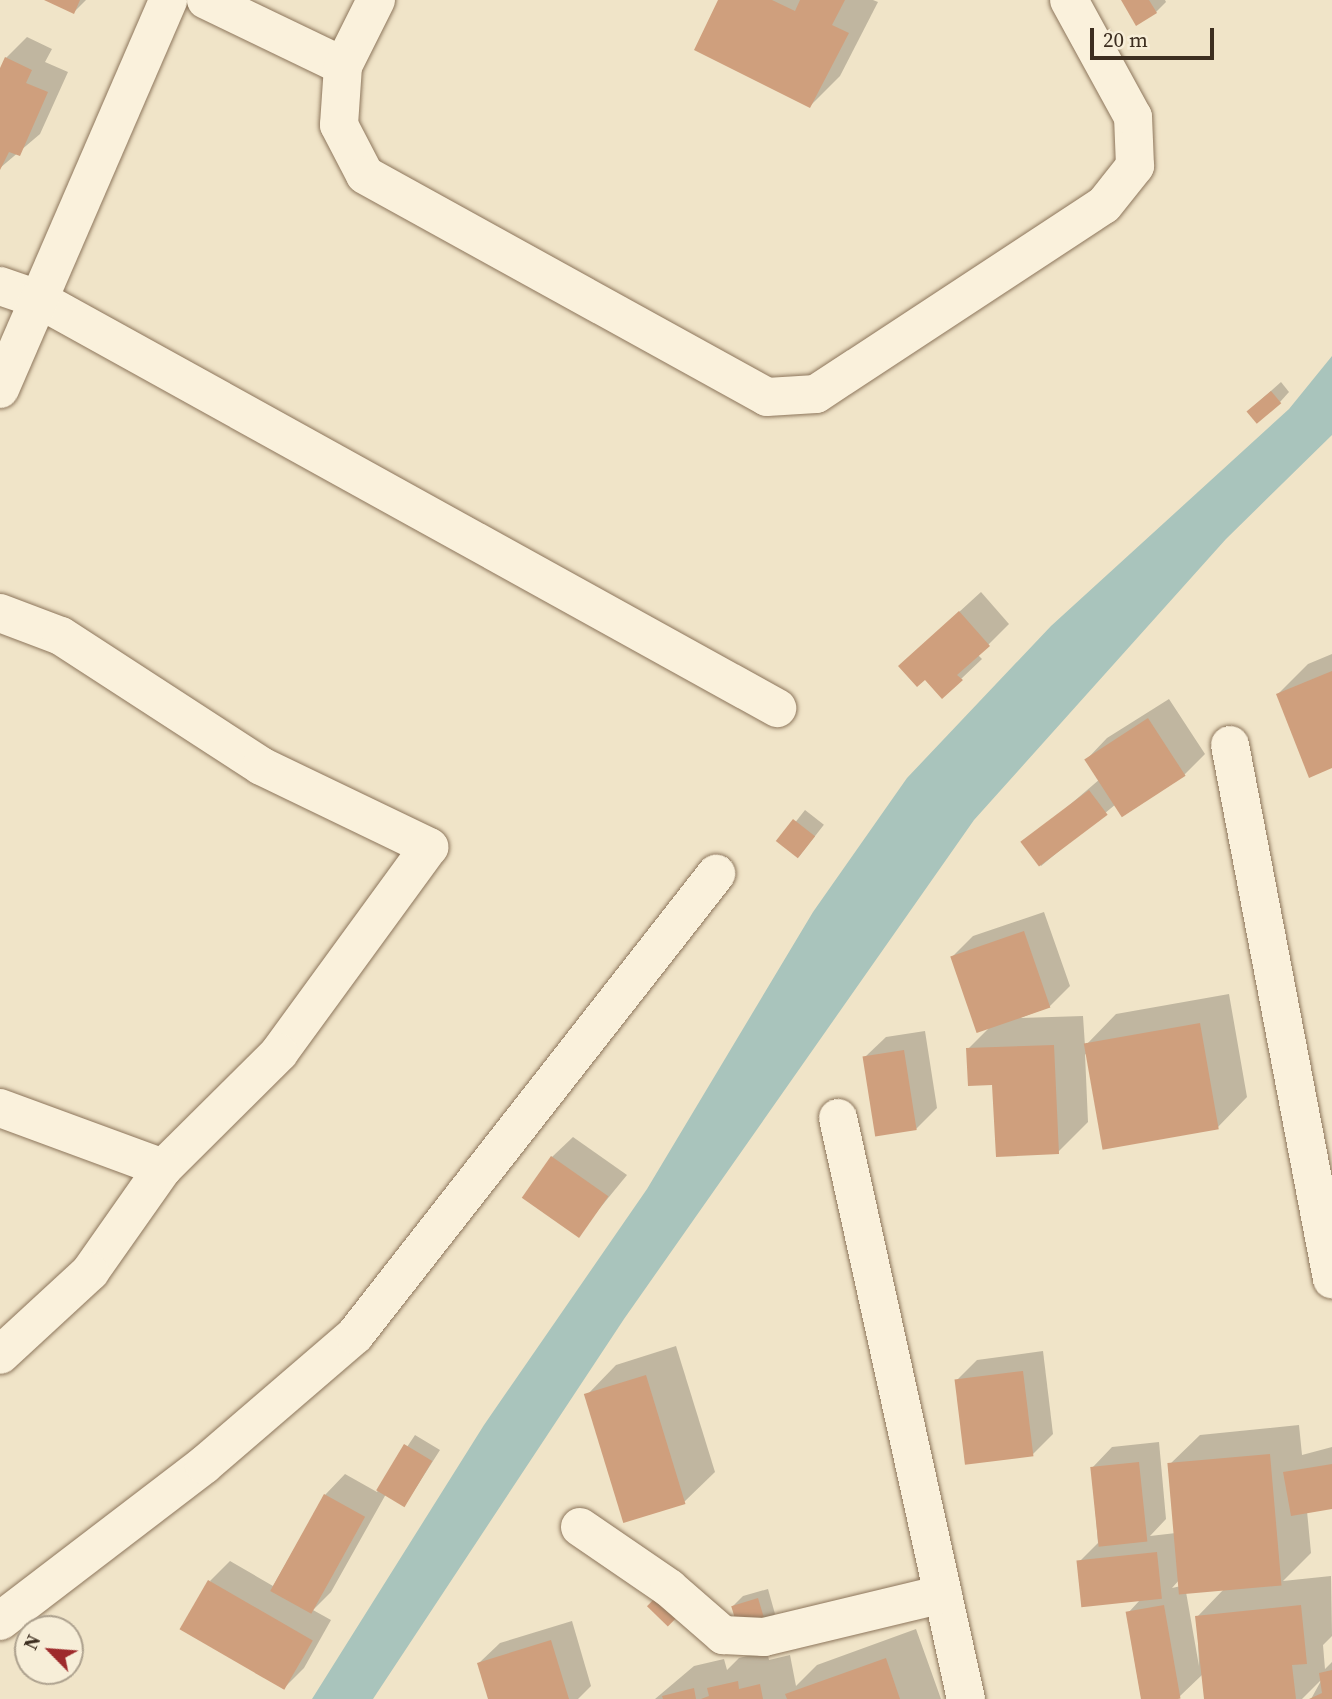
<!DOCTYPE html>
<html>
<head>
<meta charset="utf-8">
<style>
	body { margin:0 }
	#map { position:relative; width:1332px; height:1699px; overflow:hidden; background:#f0e4c8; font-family:"Source Serif 4",serif }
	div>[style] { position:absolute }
	.water>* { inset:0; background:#a9c4bc }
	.shadow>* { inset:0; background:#0003; transform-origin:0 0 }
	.building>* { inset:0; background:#cf9f7d; transform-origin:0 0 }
	.roads { filter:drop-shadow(0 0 2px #8d765c) drop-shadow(0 0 2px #8d765c) }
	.minor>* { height:38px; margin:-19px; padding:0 19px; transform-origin:19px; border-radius:19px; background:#faf1dc }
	span { translate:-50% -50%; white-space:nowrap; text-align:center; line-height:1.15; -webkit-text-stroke:5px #f7eed8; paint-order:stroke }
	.north { position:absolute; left:14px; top:1615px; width:70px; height:70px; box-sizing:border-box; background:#f7eed8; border:2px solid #ada18e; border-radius:50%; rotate:295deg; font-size:19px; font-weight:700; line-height:28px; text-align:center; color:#3d2e20 }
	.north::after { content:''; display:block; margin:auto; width:24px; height:32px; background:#9e2a2b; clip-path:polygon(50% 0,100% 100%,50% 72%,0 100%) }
	.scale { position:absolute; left:1090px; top:28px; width:124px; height:32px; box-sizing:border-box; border:4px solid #3d2e20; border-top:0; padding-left:9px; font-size:21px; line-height:24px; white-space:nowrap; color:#3d2e20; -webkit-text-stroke:5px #f7eed8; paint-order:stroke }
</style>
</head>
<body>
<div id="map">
	<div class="water">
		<div style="clip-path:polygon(1332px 356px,1332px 435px,1226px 539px,974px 820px,624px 1319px,373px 1699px,312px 1699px,484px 1425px,647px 1189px,813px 912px,907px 778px,1051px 626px,1289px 409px)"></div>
	</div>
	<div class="shadow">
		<div style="clip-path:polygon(52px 0,86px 0,74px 12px)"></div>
		<div style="clip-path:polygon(720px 0,873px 0,878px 2px,840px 76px,810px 106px)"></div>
		<div style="clip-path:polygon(1123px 0,1165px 0,1166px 2px,1156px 12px)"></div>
		<div style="clip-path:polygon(27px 37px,52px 49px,45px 62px,68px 72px,40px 134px,0 168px,0 72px,6px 58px)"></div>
		<div style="clip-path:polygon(1281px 382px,1289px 392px,1280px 402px,1248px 411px)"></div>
		<div style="clip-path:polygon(981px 592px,1009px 624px,978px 655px,982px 659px,961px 679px,925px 678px,900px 666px)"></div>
		<div style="clip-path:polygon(1332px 654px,1332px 767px,1278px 694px,1308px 664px)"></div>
		<div style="clip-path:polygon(1169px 699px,1205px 754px,1184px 775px,1122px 815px,1116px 804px,1041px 866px,1024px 844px,1100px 779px,1087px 759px,1107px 738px)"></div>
		<div style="left:805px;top:810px;width:24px;height:41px;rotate:38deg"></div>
		<div style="clip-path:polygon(1044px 912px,1070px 986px,1049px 1007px,1020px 1018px,1083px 1016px,1085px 1046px,1116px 1014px,1229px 994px,1247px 1097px,1217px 1128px,1085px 1054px,1088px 1122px,1058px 1152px,994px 1083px,968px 1049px,990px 1027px,952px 957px,973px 936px)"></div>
		<div style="clip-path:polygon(925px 1031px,937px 1108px,916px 1129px,865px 1057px,886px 1037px)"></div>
		<div style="clip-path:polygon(573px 1137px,627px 1175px,577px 1236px,552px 1157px)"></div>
		<div style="clip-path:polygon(676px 1346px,715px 1472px,684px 1502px,586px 1396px,616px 1365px)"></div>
		<div style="clip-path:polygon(1043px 1351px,1053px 1434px,1033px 1454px,956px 1381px,977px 1360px)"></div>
		<div style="clip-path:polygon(evenodd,1299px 1425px,1302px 1455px,1332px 1447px,1332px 1507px,1307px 1511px,1311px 1553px,1283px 1581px,1331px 1576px,1332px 1636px,1323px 1645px,1325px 1669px,1332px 1662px,1332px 1699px,1311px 1699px,1322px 1679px,1302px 1699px,1205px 1699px,1203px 1674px,1180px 1696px,1144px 1699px,1128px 1613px,1140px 1600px,1079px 1562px,1098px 1543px,1092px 1468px,1112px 1447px,1159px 1442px,1166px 1519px,1150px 1536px,1176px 1533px,1169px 1465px,1200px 1435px,1299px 1425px,1180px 1579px,1181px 1586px,1172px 1588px,1180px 1579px,1299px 1425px,1225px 1588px,1197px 1617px,1199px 1666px,1186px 1592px,1225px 1588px)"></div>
		<div style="clip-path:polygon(415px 1435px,440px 1450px,405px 1505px,386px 1494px,331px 1592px,313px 1610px,331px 1620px,304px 1668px,283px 1689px,210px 1581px,230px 1561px,273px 1586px,325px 1495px,345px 1474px,377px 1492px)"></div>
		<div style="clip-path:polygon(768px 1589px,775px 1614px,765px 1624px,733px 1606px,743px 1596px)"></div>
		<div style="clip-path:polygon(572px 1621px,591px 1686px,578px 1699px,489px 1699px,479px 1663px,500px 1643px)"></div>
		<div style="clip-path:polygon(916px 1629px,941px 1699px,655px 1699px,694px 1666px,724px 1659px,727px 1670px,739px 1658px,767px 1651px,769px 1660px,790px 1655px,796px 1686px,817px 1665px)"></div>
	</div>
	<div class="building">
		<div style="clip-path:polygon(44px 0,80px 0,74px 14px)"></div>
		<div style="clip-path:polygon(718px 0,772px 0,795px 11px,800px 0,845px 0,832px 25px,849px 33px,810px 108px,694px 50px)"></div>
		<div style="clip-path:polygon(1121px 0,1149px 0,1157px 13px,1136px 26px)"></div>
		<div style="clip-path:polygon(5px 57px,32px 70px,26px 83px,48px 92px,20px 156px,9px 152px,0 170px,0 68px)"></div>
		<div style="left:1271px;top:391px;width:16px;height:32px;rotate:50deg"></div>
		<div style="clip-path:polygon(959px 611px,990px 646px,957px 675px,963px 680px,942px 699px,925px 680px,917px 687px,898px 666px)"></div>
		<div style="clip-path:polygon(1332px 671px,1332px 768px,1309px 778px,1276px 694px)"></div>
		<div style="left:1148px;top:718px;width:69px;height:76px;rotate:57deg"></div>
		<div style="left:1089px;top:790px;width:31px;height:86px;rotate:53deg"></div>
		<div style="left:793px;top:819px;width:28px;height:28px;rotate:38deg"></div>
		<div style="left:1024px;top:931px;width:81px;height:78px;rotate:71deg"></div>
		<div style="left:1200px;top:1023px;width:108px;height:118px;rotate:80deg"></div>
		<div style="clip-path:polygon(1054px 1045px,1059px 1154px,996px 1157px,992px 1085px,968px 1086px,966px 1048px)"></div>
		<div style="left:904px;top:1050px;width:81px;height:42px;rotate:81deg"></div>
		<div style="left:551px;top:1156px;width:70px;height:51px;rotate:35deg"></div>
		<div style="left:1023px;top:1371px;width:86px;height:69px;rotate:83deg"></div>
		<div style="left:646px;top:1375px;width:135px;height:65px;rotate:73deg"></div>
		<div style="left:404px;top:1444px;width:33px;height:54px;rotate:31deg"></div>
		<div style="left:1270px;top:1454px;width:132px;height:103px;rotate:85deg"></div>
		<div style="left:1139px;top:1462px;width:80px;height:49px;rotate:84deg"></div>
		<div style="clip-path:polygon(1332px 1464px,1332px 1509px,1291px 1516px,1283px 1472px)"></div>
		<div style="left:324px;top:1494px;width:47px;height:111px;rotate:29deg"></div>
		<div style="left:1157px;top:1552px;width:47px;height:81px;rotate:84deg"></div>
		<div style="left:208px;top:1580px;width:121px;height:57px;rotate:30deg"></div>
		<div style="left:656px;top:1597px;width:29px;height:13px;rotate:44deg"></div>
		<div style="left:758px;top:1598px;width:28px;height:28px;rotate:73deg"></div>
		<div style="left:1164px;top:1605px;width:95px;height:39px;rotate:80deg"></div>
		<div style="clip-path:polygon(1301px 1605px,1307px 1664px,1292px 1665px,1296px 1699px,1204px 1699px,1195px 1616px)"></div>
		<div style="clip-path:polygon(551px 1640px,569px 1699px,488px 1699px,477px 1663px)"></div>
		<div style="clip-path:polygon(886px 1658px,900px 1699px,787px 1699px,785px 1694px)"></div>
		<div style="clip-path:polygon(1332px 1670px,1332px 1699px,1309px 1699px,1322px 1693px,1319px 1673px)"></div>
		<div style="clip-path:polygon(738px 1681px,739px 1689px,760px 1684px,763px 1699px,701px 1699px,709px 1696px,707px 1688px)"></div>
		<div style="clip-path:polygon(694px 1688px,696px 1699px,663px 1699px,662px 1696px)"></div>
	</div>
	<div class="roads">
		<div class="minor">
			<div style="left:206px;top:0;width:152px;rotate:25.7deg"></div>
			<div style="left:376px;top:0;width:74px;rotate:116.6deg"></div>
			<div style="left:343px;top:66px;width:59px;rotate:93.9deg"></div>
			<div style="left:339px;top:125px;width:56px;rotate:62.5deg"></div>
			<div style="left:365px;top:175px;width:459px;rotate:28.9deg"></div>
			<div style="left:767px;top:397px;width:49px;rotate:-3.5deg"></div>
			<div style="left:816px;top:394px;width:344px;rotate:-33.3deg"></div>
			<div style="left:1104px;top:205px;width:50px;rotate:-51.5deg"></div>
			<div style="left:1135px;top:166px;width:49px;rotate:-92.3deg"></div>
			<div style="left:1133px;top:117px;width:133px;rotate:-118.7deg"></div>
			<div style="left:0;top:286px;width:40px;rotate:18.9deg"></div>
			<div style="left:38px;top:299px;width:845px;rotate:28.96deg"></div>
			<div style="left:0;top:389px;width:424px;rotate:-66.6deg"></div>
			<div style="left:0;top:613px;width:65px;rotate:20.7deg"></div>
			<div style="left:61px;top:636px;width:239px;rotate:33deg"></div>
			<div style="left:261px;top:766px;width:187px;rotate:25.7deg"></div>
			<div style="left:429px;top:847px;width:255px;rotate:126.1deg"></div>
			<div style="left:279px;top:1053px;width:163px;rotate:135.2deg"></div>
			<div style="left:163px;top:1168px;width:127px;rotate:125.1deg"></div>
			<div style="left:90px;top:1272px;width:122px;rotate:137.3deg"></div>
			<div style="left:1230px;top:745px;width:544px;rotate:79.19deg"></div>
			<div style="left:0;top:1108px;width:174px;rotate:20.2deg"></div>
			<div style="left:838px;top:1118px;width:595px;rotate:77.58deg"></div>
			<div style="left:580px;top:1527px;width:108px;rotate:34.4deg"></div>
			<div style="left:669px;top:1588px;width:72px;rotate:41deg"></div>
			<div style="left:723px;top:1635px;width:41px;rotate:2.8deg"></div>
			<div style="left:764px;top:1637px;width:184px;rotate:-13.5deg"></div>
			<div style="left:0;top:1621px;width:257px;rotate:-37.4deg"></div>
			<div style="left:204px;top:1465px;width:199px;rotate:-40.7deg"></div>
			<div style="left:355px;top:1335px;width:586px;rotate:-51.94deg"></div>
		</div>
	</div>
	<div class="north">N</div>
	<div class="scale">20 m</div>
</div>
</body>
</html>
